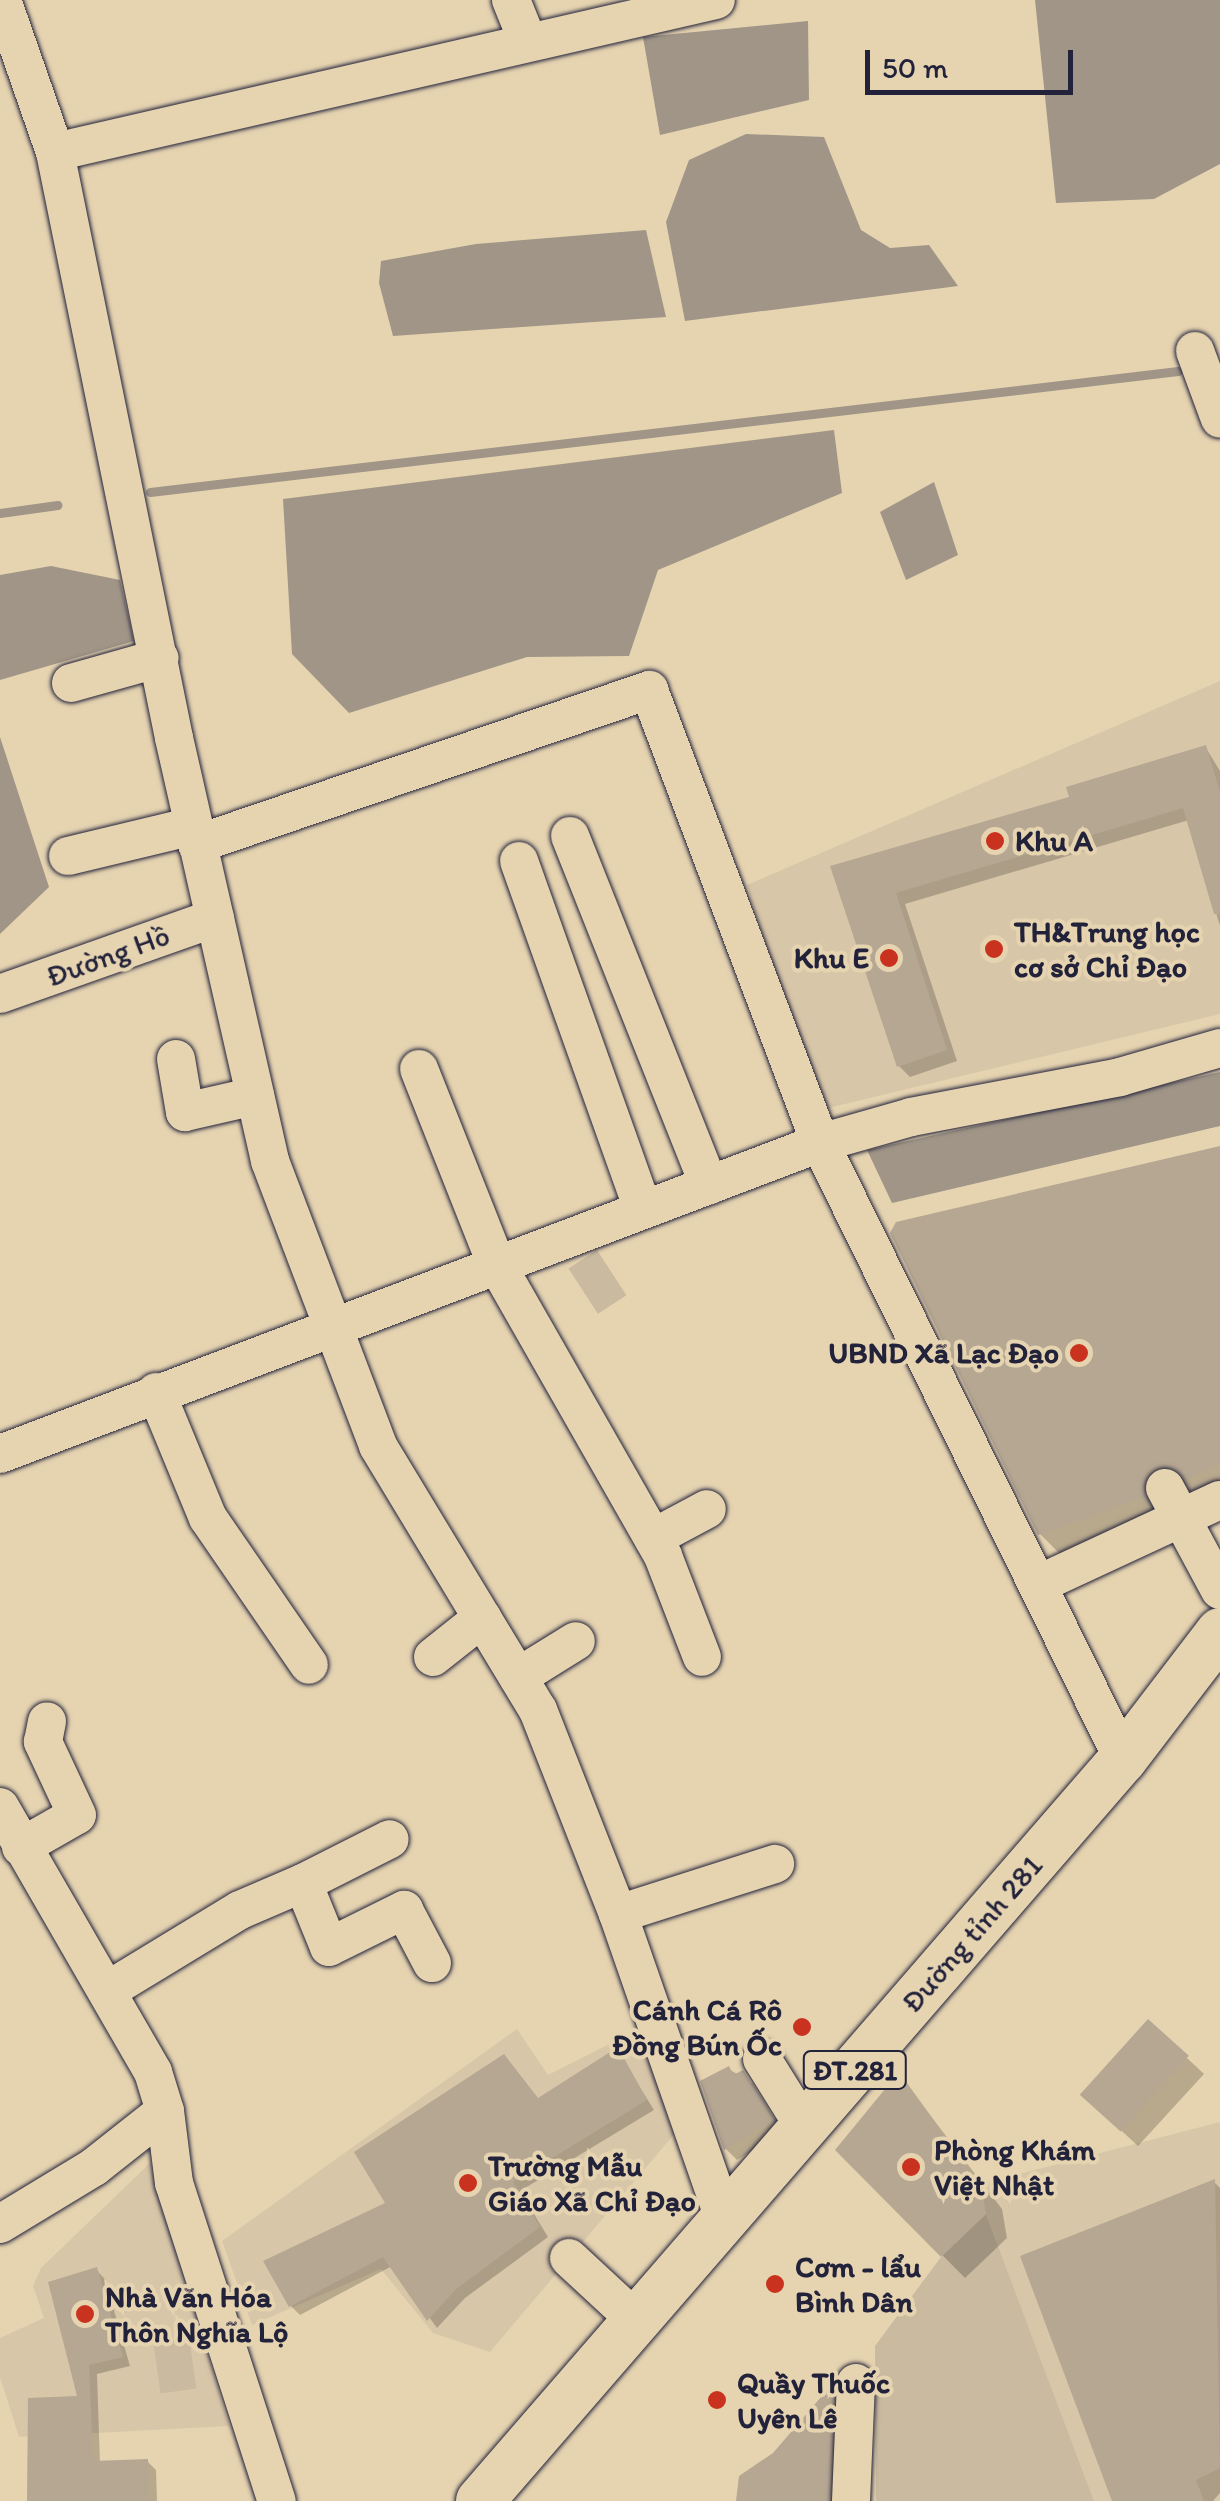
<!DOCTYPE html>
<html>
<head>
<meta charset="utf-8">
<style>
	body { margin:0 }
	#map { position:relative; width:1220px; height:2501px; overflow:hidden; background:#e6d4b1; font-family:Itim,sans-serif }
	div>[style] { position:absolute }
	.built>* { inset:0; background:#d8c6a8 }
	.green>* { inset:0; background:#c9baa0; transform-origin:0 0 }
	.water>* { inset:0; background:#a09587 }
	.shadow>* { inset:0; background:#0003 }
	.stream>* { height:9px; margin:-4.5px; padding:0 4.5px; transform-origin:4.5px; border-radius:4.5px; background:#a09587 }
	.building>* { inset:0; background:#b6a793; transform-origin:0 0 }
	.roads { filter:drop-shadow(0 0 2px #22223b) drop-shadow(0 0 2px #22223b) }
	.minor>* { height:38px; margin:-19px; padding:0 19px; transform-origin:19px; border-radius:19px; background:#e6d4b1 }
	.major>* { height:48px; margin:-24px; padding:0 24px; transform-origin:24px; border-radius:24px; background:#e6d4b1 }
	.dots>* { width:28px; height:28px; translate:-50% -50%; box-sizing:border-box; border:5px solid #e6d4b1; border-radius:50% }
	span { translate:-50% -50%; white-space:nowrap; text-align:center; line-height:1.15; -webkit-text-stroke:8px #e6d4b1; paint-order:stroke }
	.shield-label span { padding:2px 8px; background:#e6d4b1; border:2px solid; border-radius:8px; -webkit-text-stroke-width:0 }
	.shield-label { font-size:28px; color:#22223b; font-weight:700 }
	.poi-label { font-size:30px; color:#22223b; font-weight:700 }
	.left { translate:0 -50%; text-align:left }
	.right { translate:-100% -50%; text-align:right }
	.street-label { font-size:30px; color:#22223b }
	.scale { position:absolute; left:865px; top:50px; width:208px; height:45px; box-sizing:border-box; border:5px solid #22223b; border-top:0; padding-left:12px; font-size:30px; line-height:35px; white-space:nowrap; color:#22223b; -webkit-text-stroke:8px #e6d4b1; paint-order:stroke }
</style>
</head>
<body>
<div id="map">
	<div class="built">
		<div style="clip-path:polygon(1220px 681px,1220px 1014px,820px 1110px,747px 885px)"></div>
		<div style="clip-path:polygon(517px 2029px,548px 2075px,635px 2031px,681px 2126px,490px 2352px,433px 2333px,381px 2269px,252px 2325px,222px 2241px)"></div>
		<div style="clip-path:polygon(1220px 2122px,1220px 2501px,1094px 2501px,986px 2214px,980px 2184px)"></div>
		<div style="clip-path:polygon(151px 2162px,229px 2426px,19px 2437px,0 2377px,0 2338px,44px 2318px,33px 2286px,41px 2268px)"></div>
	</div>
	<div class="green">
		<div style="left:597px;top:1250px;width:54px;height:34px;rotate:57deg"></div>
		<div style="clip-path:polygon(986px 2214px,1094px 2501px,876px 2501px,875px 2346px,941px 2257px)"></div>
		<div style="left:189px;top:2337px;width:52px;height:36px;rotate:82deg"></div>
	</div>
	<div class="water">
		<div style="clip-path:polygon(1035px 0,1220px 0,1220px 164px,1154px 199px,1056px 203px)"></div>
		<div style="clip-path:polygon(808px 21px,809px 100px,660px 135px,643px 37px)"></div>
		<div style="clip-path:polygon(746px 134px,824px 137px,861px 230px,890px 248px,929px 245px,958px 286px,685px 321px,666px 222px,689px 160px)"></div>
		<div style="clip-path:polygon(646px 230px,666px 317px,393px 336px,379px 283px,381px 261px,476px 244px)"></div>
		<div style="clip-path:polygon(834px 430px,842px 493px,658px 570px,629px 656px,527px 657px,349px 713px,292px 654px,283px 499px)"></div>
		<div style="clip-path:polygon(934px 482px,958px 555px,906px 580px,880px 512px)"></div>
		<div style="clip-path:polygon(51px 566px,120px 580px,134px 641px,0 680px,0 575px)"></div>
		<div style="clip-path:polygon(0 737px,49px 887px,0 934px)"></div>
		<div style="clip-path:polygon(1220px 1072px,1220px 1126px,892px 1203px,867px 1150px)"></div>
	</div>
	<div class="shadow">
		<div style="clip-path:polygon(1206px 748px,1220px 771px,1220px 926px,1189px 820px,905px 904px,957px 1061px,910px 1077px,899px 1066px,833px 867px,1072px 798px)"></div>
		<div style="clip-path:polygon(1220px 1149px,1220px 1496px,1178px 1489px,1166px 1519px,1063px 1557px,1040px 1534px)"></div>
		<div style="clip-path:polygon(617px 2050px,654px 2110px,520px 2191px,548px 2237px,465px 2298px,437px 2328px,392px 2266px,300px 2315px,291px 2306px,389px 2204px)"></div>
		<div style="clip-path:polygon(1187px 2058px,1204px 2074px,1138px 2146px,1100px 2111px)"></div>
		<div style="clip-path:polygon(729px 2069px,753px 2084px,783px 2132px,737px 2160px,726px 2149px,703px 2082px)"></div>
		<div style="clip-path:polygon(900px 2076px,1002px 2209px,1007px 2238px,965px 2278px,838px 2150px)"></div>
		<div style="clip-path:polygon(1214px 2182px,1220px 2188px,1220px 2493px,1213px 2501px,1115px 2501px)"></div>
		<div style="clip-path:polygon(96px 2270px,105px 2279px,130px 2366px,97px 2374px,100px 2463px,147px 2461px,156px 2470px,157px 2501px,30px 2501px,80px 2398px)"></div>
		<div style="clip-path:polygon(834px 2387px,844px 2397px,839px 2501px,739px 2501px)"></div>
	</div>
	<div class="stream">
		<div style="left:150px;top:492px;width:1035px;rotate:-6.71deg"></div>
		<div style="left:0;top:513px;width:58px;rotate:-8deg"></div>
	</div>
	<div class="building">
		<div style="clip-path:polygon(1206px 745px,1220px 792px,1220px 914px,1214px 914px,1183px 808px,896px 893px,947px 1050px,897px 1067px,830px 866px,1069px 797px,1066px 787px)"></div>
		<div style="clip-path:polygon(1220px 1146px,1220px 1463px,1186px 1480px,1176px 1468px,1155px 1468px,1145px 1477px,1145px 1497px,1038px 1535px,890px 1233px,896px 1222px)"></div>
		<div style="left:1148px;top:2019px;width:55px;height:102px;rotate:42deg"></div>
		<div style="clip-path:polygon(618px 2047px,647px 2100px,513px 2182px,540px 2227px,456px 2289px,427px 2321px,383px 2257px,289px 2307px,263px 2261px,385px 2203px,354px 2152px,504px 2054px,538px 2098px)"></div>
		<div style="clip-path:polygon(729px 2066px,733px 2075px,743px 2070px,774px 2120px,724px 2150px,700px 2081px)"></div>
		<div style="clip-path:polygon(899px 2072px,980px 2184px,986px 2214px,941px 2257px,835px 2150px)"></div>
		<div style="clip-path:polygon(1215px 2179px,1220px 2468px,1196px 2480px,1204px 2501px,1112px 2501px,1020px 2256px)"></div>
		<div style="clip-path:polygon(97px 2267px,123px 2357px,89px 2365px,93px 2461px,148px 2459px,149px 2501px,27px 2501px,28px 2398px,77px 2396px,48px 2282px)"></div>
		<div style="clip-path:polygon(833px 2383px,829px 2501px,736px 2501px,739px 2476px,773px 2453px)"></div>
	</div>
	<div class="roads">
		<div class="minor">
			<div style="left:2px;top:0;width:161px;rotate:70.8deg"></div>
			<div style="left:55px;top:152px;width:598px;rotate:78.52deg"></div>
			<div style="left:174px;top:738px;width:434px;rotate:77.2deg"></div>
			<div style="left:270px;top:1161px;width:305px;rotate:69.2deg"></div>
			<div style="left:378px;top:1446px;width:309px;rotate:58.8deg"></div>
			<div style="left:538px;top:1710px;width:219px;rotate:68.6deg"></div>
			<div style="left:618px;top:1914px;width:325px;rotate:70.8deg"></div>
			<div style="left:511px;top:0;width:45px;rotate:68deg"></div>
			<div style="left:55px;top:152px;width:678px;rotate:-12.95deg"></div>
			<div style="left:1195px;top:351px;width:72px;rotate:69.8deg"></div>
			<div style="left:71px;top:683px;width:92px;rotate:-15.7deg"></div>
			<div style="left:570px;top:836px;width:376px;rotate:68.3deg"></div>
			<div style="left:197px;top:844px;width:478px;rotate:-18.8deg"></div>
			<div style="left:649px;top:690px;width:484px;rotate:69.3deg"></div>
			<div style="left:820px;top:1143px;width:686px;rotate:63.81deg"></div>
			<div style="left:68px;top:856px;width:129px;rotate:-13.5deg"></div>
			<div style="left:519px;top:861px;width:369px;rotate:70.4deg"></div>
			<div style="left:0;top:994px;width:228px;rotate:-19.5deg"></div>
			<div style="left:176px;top:1059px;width:54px;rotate:80.4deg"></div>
			<div style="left:185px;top:1112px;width:72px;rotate:-12.9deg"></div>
			<div style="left:419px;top:1069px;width:209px;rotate:68.4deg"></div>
			<div style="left:496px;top:1263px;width:337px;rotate:60.3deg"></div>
			<div style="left:663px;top:1556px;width:108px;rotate:68.9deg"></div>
			<div style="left:156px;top:1392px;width:136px;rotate:67.6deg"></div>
			<div style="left:208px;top:1518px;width:178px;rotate:55.5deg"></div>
			<div style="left:0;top:1454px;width:877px;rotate:-20.77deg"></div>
			<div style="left:820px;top:1143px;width:95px;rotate:-15.9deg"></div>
			<div style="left:911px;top:1117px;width:213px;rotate:-10.8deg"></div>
			<div style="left:1120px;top:1077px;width:104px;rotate:-16.2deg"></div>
			<div style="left:1165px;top:1488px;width:116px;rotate:61.7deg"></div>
			<div style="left:653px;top:1538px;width:61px;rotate:-28.2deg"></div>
			<div style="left:1041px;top:1583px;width:197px;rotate:-24.9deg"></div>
			<div style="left:433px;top:1657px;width:63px;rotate:-38.5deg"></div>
			<div style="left:518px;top:1677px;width:68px;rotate:-31.8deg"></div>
			<div style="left:0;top:1807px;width:306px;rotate:60deg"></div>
			<div style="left:153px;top:2072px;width:41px;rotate:72.9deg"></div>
			<div style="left:165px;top:2111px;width:73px;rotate:82.9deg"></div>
			<div style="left:174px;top:2183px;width:334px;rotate:72.1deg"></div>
			<div style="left:21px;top:1847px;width:64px;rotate:-29.7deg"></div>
			<div style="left:77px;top:1815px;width:81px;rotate:-115deg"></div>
			<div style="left:43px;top:1742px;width:21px;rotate:-79deg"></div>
			<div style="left:303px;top:1883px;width:97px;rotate:-26.8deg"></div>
			<div style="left:618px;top:1914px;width:165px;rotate:-17.7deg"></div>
			<div style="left:110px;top:1989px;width:152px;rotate:-31.3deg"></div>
			<div style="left:240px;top:1910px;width:69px;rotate:-23.2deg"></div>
			<div style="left:303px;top:1883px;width:69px;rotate:67.9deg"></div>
			<div style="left:329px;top:1947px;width:84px;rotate:-26.3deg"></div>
			<div style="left:404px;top:1910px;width:60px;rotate:62.2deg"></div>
			<div style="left:762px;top:2059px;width:81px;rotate:58.1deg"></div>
			<div style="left:0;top:2224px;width:110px;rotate:-31.2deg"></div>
			<div style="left:94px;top:2167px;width:90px;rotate:-38.3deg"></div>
			<div style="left:569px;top:2258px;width:93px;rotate:42.8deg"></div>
			<div style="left:851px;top:2501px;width:118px;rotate:-87.6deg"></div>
		</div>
		<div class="major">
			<div style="left:480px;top:2501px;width:982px;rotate:-49.09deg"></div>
			<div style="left:1123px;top:1759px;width:160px;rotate:-52.6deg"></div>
		</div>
	</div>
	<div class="dots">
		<div style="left:995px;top:841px;background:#c8321e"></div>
		<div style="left:994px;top:949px;background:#c8321e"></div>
		<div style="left:889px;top:958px;background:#c8321e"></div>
		<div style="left:1079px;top:1353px;background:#c8321e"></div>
		<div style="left:802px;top:2027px;background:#c8321e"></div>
		<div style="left:911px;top:2167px;background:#c8321e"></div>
		<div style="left:468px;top:2183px;background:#c8321e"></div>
		<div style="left:775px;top:2284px;background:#c8321e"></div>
		<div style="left:85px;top:2314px;background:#c8321e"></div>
		<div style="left:717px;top:2400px;background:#c8321e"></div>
	</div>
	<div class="shield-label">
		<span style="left:855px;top:2070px">ĐT.281</span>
	</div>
	<div class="poi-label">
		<span class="left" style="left:1015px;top:841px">Khu A</span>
		<span class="left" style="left:1014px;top:949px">TH&amp;Trung học<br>cơ sở Chỉ Đạo</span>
		<span class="right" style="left:869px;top:958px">Khu E</span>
		<span class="right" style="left:1059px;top:1353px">UBND Xã Lạc Đạo</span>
		<span class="right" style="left:782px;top:2027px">Cánh Cá Rô<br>Đồng Bún Ốc</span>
		<span class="left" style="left:934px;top:2167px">Phòng Khám<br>Việt Nhật</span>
		<span class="left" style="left:488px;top:2183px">Trường Mẫu<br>Giáo Xã Chỉ Đạo</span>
		<span class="left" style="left:795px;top:2284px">Cơm - lẩu<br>Bình Dân</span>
		<span class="left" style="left:105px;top:2314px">Nhà Văn Hóa<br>Thôn Nghĩa Lộ</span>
		<span class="left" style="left:737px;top:2400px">Quầy Thuốc<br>Uyên Lê</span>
	</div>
	<div class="street-label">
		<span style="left:108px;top:956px;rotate:-20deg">Đường Hồ</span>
		<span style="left:972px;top:1934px;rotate:-49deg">Đường tỉnh 281</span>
	</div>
	<div class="scale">50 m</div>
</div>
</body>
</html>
